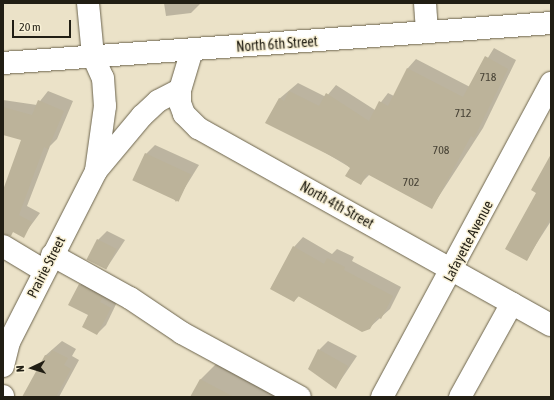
<!DOCTYPE html>
<html>
<head>
<meta charset="utf-8">
<style>
	body { margin:0 }
	#map { position:relative; width:554px; height:400px; overflow:hidden; background:#ebe2c8; font-family:"Asap Condensed",sans-serif }
	div>[style] { position:absolute }
	.shadow>* { inset:0; background:#0003 }
	.building>* { inset:0; background:#bcb39a; transform-origin:0 0 }
	.roads { filter:drop-shadow(0 0 1px #6c644d) drop-shadow(0 0 1px #6c644d) }
	.minor>* { height:22px; margin:-11px; padding:0 11px; transform-origin:11px; border-radius:11px; background:#fff }
	.major>* { height:22px; margin:-11px; padding:0 11px; transform-origin:11px; border-radius:11px; background:#fff }
	span { translate:-50% -50%; white-space:nowrap; text-align:center; line-height:1.15; -webkit-text-stroke:3px #f8f0d5; paint-order:stroke }
	.number-label { font-size:12px; color:#484336 }
	.number-label span { -webkit-text-stroke-width:0 }
	.street-label { font-size:14px; color:#211e14 }
	.frame { position:absolute; inset:0; border:4px solid #211e14; pointer-events:none }
	.north { position:absolute; left:12px; top:348px; width:40px; height:40px; -webkit-text-stroke:3px #f8f0d5; paint-order:stroke; rotate:266deg; font-size:11px; font-weight:700; line-height:16px; text-align:center; color:#211e14 }
	.north::after { content:''; display:block; margin:auto; width:14px; height:18px; background:#211e14; clip-path:polygon(50% 0,100% 100%,50% 72%,0 100%) }
	.scale { position:absolute; left:12px; top:20px; width:59px; height:18px; box-sizing:border-box; border:2px solid #211e14; border-top:0; padding-left:5px; font-size:12px; line-height:14px; white-space:nowrap; color:#211e14; -webkit-text-stroke:3px #f8f0d5; paint-order:stroke }
</style>
</head>
<body>
<div id="map">
	<div class="shadow">
		<div style="clip-path:polygon(164px 3px,200px 3px,200px 4px,191px 13px,166px 16px)"></div>
		<div style="clip-path:polygon(494px 48px,516px 60px,483px 128px,432px 207px,370px 174px,361px 183px,351px 168px,292px 133px,279px 99px,298px 83px,326px 97px,336px 85px,375px 110px,388px 93px,394px 96px,408px 68px,416px 59px,470px 87px)"></div>
		<div style="clip-path:polygon(48px 91px,73px 101px,57px 139px,50px 146px,27px 206px,40px 213px,23px 236px,3px 226px,3px 208px,22px 139px,3px 134px,3px 100px,37px 105px)"></div>
		<div style="clip-path:polygon(155px 145px,199px 165px,176px 202px,146px 154px)"></div>
		<div style="clip-path:polygon(551px 160px,551px 221px,526px 260px,538px 193px)"></div>
		<div style="clip-path:polygon(107px 231px,125px 240px,106px 269px,98px 240px)"></div>
		<div style="clip-path:polygon(303px 237px,332px 254px,337px 249px,354px 257px,352px 261px,401px 287px,390px 309px,369px 328px,300px 295px,294px 301px,271px 288px,294px 247px)"></div>
		<div style="clip-path:polygon(89px 276px,119px 298px,106px 325px,97px 334px,80px 285px)"></div>
		<div style="clip-path:polygon(62px 341px,76px 349px,72px 356px,79px 360px,59px 397px,23px 397px,46px 355px)"></div>
		<div style="clip-path:polygon(328px 341px,357px 356px,336px 387px,319px 350px)"></div>
		<div style="clip-path:polygon(216px 364px,280px 397px,191px 397px,201px 379px)"></div>
	</div>
	<div class="building">
		<div style="clip-path:polygon(485px 56px,508px 69px,474px 138px,471px 136px,432px 209px,367px 174px,361px 185px,345px 176px,350px 168px,343px 162px,265px 123px,279px 98px,284px 101px,289px 91px,319px 106px,326px 93px,369px 121px,379px 101px,388px 106px,407px 68px,463px 97px)"></div>
		<div style="clip-path:polygon(38px 100px,64px 111px,48px 149px,44px 147px,19px 215px,32px 222px,24px 238px,13px 232px,11px 236px,3px 234px,3px 190px,21px 140px,3px 135px,3px 107px,32px 115px)"></div>
		<div style="left:145px;top:153px;width:51px;height:30px;rotate:25deg"></div>
		<div style="clip-path:polygon(551px 154px,551px 217px,527px 261px,505px 249px,536px 193px,531px 190px)"></div>
		<div style="left:97px;top:239px;width:22px;height:23px;rotate:27deg"></div>
		<div style="clip-path:polygon(293px 246px,324px 264px,327px 258px,345px 267px,344px 270px,393px 296px,381px 319px,377px 317px,370px 329px,362px 332px,298px 296px,294px 302px,270px 289px)"></div>
		<div style="clip-path:polygon(79px 284px,103px 297px,100px 302px,111px 308px,97px 335px,82px 327px,88px 315px,68px 305px)"></div>
		<div style="clip-path:polygon(318px 349px,348px 366px,336px 389px,308px 369px)"></div>
		<div style="clip-path:polygon(52px 350px,68px 358px,64px 365px,71px 369px,56px 397px,22px 397px,45px 355px,49px 356px)"></div>
		<div style="clip-path:polygon(200px 379px,234px 397px,190px 397px)"></div>
	</div>
	<div class="roads">
		<div class="minor">
			<div style="left:88px;top:3px;width:53px;rotate:84.6deg"></div>
			<div style="left:93px;top:56px;width:24px;rotate:66deg"></div>
			<div style="left:103px;top:78px;width:28px;rotate:86deg"></div>
			<div style="left:105px;top:106px;width:66px;rotate:97.9deg"></div>
			<div style="left:425px;top:3px;width:29px;rotate:86deg"></div>
			<div style="left:192px;top:50px;width:42px;rotate:106.7deg"></div>
			<div style="left:180px;top:90px;width:13px;rotate:90deg"></div>
			<div style="left:180px;top:103px;width:12px;rotate:70deg"></div>
			<div style="left:184px;top:114px;width:20px;rotate:45deg"></div>
			<div style="left:198px;top:128px;width:404px;rotate:29.2deg"></div>
			<div style="left:3px;top:246px;width:47px;rotate:31deg"></div>
			<div style="left:52px;top:255px;width:89px;rotate:28.9deg"></div>
			<div style="left:130px;top:298px;width:63px;rotate:33.9deg"></div>
			<div style="left:182px;top:333px;width:134px;rotate:28.5deg"></div>
			<div style="left:3px;top:366px;width:25px;rotate:-76deg"></div>
			<div style="left:9px;top:342px;width:192px;rotate:-63deg"></div>
			<div style="left:96px;top:171px;width:72px;rotate:-50.1deg"></div>
			<div style="left:142px;top:116px;width:22px;rotate:-43deg"></div>
			<div style="left:158px;top:101px;width:25px;rotate:-27deg"></div>
			<div style="left:3px;top:396px;width:1px;rotate:90deg"></div>
			<div style="left:382px;top:397px;width:357px;rotate:-61.7deg"></div>
			<div style="left:460px;top:397px;width:107px;rotate:-61deg"></div>
		</div>
		<div class="major">
			<div style="left:3px;top:63px;width:549px;rotate:-4.17deg"></div>
		</div>
	</div>
	<div class="number-label">
		<span style="left:488px;top:78px">718</span>
		<span style="left:463px;top:114px">712</span>
		<span style="left:441px;top:151px">708</span>
		<span style="left:411px;top:183px">702</span>
	</div>
	<div class="street-label">
		<span style="left:277px;top:44px;rotate:-4deg">North 6th Street</span>
		<span style="left:337px;top:205px;rotate:29deg">North 4th Street</span>
		<span style="left:468px;top:241px;rotate:-62deg">Lafayette Avenue</span>
		<span style="left:46px;top:267px;rotate:-63deg">Prairie Street</span>
	</div>
	<div class="frame"></div>
	<div class="north">N</div>
	<div class="scale">20 m</div>
</div>
</body>
</html>
